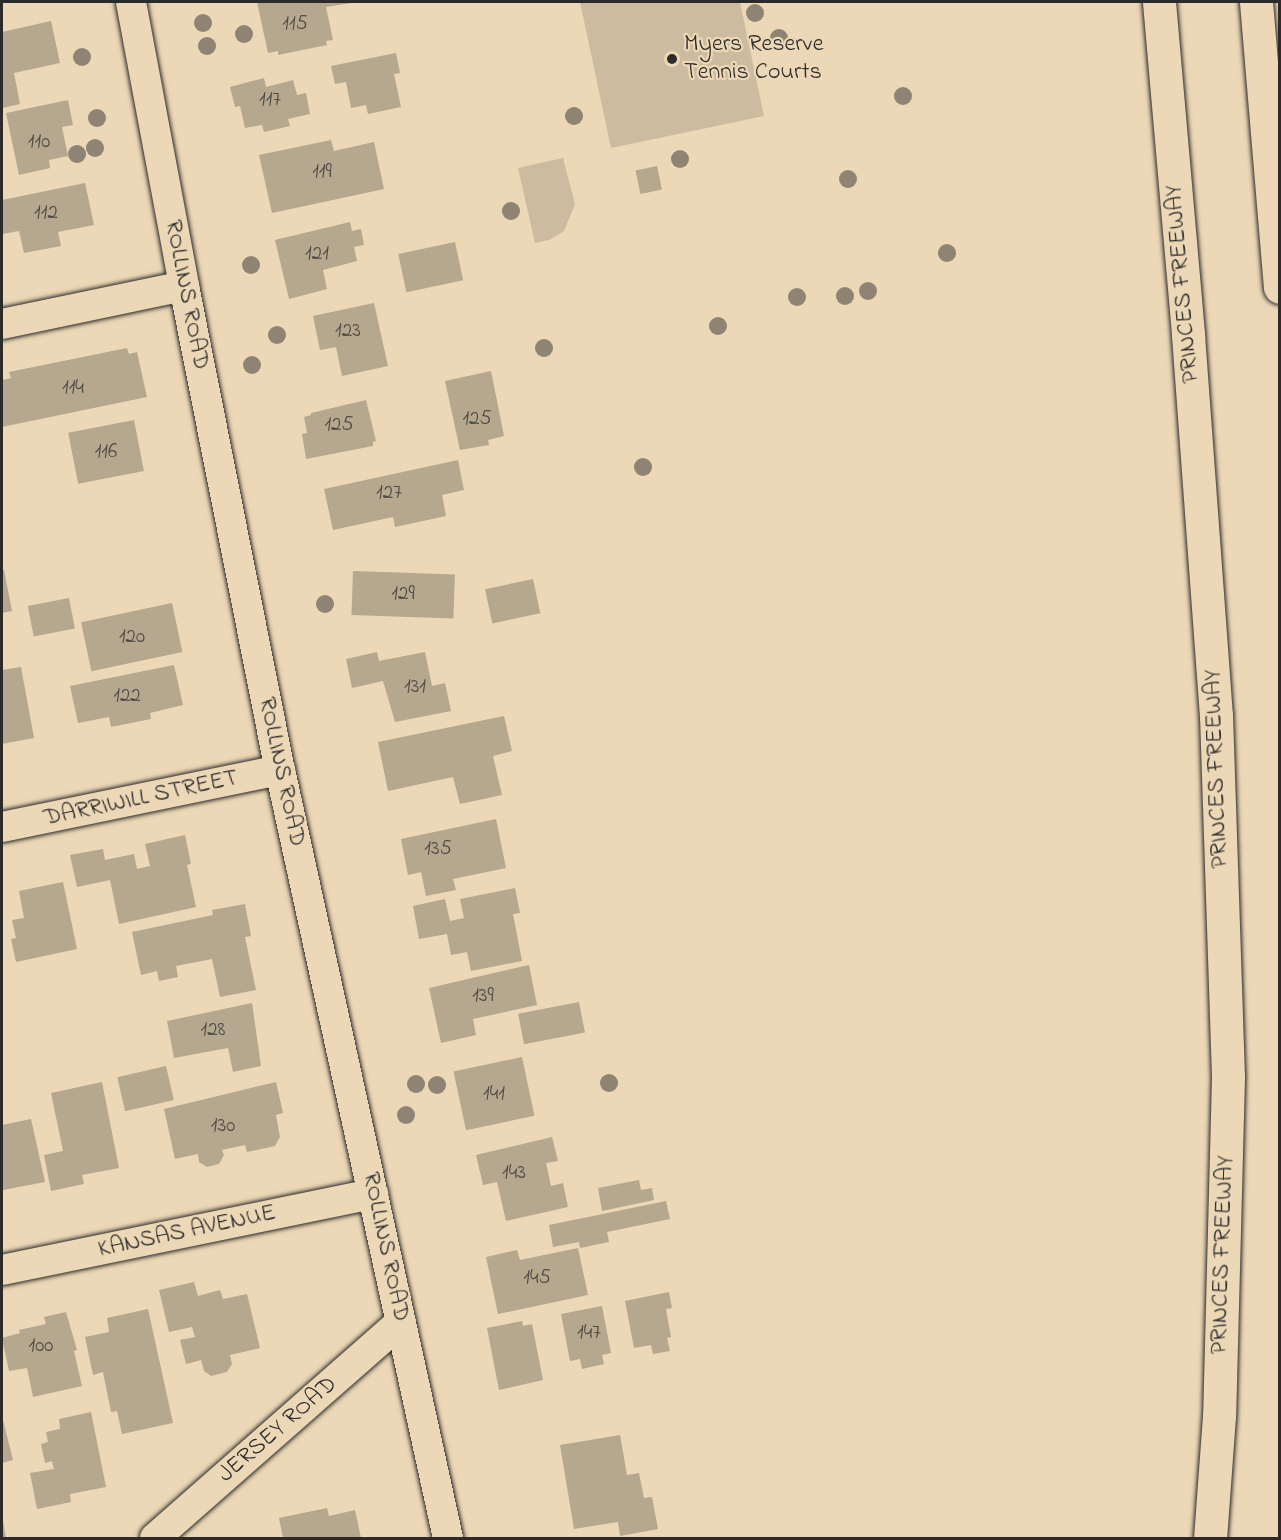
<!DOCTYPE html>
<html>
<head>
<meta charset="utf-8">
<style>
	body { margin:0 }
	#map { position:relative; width:1281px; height:1540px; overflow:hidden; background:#ecd7b6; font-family:"Indie Flower",sans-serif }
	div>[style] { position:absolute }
	.green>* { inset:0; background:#cdbba0 }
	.building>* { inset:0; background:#b6a78f; transform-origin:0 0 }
	.roads { filter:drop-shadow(0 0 2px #2b2b2b) drop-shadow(0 0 2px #2b2b2b) }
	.minor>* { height:30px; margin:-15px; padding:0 15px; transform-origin:15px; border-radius:15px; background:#ecd7b6 }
	.motorway>* { height:33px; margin:-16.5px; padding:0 16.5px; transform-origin:16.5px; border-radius:16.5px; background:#ecd7b6 }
	.trees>* { width:18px; height:18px; margin:-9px; border-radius:50%; background:#8f8473 }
	.dots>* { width:16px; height:16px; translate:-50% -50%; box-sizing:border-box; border:3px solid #ecd7b6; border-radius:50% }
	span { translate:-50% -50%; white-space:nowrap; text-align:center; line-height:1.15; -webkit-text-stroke:4.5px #ecd7b6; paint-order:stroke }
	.number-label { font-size:21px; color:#4e4a44 }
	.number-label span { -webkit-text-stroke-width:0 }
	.poi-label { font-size:24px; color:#2b2b2b }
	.left { translate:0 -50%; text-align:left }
	.street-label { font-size:24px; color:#2b2b2b }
	.frame { position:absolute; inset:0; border:3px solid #2b2b2b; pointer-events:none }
</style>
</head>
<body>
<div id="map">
	<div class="green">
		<div style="clip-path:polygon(580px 2px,740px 2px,764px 116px,611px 148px)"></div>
		<div style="clip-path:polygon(563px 158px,575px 204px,564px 231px,549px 240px,535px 243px,518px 168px)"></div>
	</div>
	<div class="building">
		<div style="clip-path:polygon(257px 2px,351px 2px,351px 3px,326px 7px,333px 40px,326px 41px,327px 45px,278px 55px,278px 51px,268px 53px)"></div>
		<div style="clip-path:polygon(51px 21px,60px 63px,14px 73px,20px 104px,2px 108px,2px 32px)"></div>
		<div style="clip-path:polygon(396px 53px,400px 73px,394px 74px,401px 107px,368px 114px,366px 105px,351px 108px,346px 82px,335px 84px,331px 66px)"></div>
		<div style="clip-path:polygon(264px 78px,266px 87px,293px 80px,297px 95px,306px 93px,310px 114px,288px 119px,290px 126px,264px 132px,262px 125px,245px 128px,240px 106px,235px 107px,230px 87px)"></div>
		<div style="clip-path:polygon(68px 100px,73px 125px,62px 127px,68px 156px,49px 160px,50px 168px,19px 175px,6px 113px)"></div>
		<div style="clip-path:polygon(331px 140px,334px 151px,374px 142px,384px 189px,272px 213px,259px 155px)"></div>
		<div style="left:657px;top:166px;width:24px;height:22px;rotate:78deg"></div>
		<div style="clip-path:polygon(85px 183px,94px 225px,58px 232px,61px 246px,24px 253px,19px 231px,2px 234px,2px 200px)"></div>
		<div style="clip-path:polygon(350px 222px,352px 231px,361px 229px,364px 245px,354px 247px,357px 261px,323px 270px,327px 289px,289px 299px,275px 240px)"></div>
		<div style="left:455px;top:242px;width:39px;height:58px;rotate:78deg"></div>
		<div style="clip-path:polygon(374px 303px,388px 366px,342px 376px,336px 347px,320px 350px,313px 316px)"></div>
		<div style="clip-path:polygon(127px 348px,129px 354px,137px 352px,147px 397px,2px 427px,2px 380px,11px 378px,9px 372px)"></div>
		<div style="clip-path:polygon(491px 371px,504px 436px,488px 440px,489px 445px,460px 450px,445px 381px)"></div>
		<div style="clip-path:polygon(366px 400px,376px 441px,373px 442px,373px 446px,306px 459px,302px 434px,307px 433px,304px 417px,311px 415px,311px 413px)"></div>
		<div style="left:134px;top:420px;width:52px;height:67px;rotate:79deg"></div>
		<div style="clip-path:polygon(458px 460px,464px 490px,442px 495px,446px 516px,395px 527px,393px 517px,333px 530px,324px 489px)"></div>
		<div style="clip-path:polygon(2px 570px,4px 570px,12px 611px,2px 613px)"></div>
		<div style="left:353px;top:571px;width:102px;height:44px;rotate:2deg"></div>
		<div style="left:533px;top:579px;width:35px;height:49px;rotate:78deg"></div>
		<div style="left:69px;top:598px;width:31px;height:42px;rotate:79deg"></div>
		<div style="left:172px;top:603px;width:50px;height:93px;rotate:78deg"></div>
		<div style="clip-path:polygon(377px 652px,379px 661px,425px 652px,432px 686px,445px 683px,451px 711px,395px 722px,383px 681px,352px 688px,346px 659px)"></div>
		<div style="clip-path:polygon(174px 665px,183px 705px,150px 713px,151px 719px,111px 727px,109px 717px,78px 723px,70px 686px)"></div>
		<div style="clip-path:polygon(21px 667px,34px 738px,2px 744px,2px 670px)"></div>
		<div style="clip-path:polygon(504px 716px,512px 751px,493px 756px,502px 795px,460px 804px,453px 777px,388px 791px,378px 742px)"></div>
		<div style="clip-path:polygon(496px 819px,506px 868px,453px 879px,456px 890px,426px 896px,421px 872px,408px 875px,401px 839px)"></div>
		<div style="clip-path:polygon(185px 835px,191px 864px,187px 865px,196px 907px,119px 924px,110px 880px,77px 887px,70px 855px,103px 849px,105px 860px,134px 854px,137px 869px,150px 866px,145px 844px)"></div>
		<div style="clip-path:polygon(63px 882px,77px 949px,16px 962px,11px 939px,16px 938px,12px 920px,24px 918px,19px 891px)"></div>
		<div style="clip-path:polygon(515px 888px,520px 913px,513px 914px,522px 961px,471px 971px,467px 952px,451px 955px,447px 934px,419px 939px,413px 906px,445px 899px,450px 921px,464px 918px,460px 899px)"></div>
		<div style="clip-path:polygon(245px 904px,251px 936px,245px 937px,256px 990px,220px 997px,212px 959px,176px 966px,178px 977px,159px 981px,157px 971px,141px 975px,132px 932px,213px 915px,212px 910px)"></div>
		<div style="clip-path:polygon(529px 965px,537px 1005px,473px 1019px,476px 1035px,441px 1043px,429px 988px)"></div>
		<div style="left:579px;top:1002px;width:31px;height:62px;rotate:79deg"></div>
		<div style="clip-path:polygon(252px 1003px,261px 1066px,233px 1072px,228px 1048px,174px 1058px,167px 1021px)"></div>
		<div style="left:522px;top:1057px;width:60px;height:70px;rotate:78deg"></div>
		<div style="left:166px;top:1066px;width:35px;height:50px;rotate:77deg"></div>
		<div style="clip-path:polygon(102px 1082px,119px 1168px,82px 1175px,84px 1184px,51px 1191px,44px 1155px,63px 1151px,51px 1093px)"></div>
		<div style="clip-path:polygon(276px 1082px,283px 1113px,276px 1115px,280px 1137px,275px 1146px,247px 1152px,245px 1145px,222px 1150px,224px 1155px,219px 1164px,207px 1167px,199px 1162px,198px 1154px,175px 1159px,164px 1109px)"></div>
		<div style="clip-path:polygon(31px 1119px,45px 1182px,3px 1190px,2px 1125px)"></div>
		<div style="clip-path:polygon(552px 1137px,558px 1161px,546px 1163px,551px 1186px,563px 1183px,568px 1207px,506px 1221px,497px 1182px,483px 1185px,476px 1155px)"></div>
		<div style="clip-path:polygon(639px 1180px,641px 1190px,652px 1188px,654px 1200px,602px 1211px,598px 1188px)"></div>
		<div style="clip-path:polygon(666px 1201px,670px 1219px,607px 1232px,609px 1242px,580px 1248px,579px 1242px,553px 1247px,549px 1225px)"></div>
		<div style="clip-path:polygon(578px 1248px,588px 1295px,498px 1314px,486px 1257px,517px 1250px,520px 1260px)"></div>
		<div style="clip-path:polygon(194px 1282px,198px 1296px,220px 1290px,223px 1299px,247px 1294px,260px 1348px,230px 1355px,232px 1364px,227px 1372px,211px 1376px,204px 1371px,201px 1360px,186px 1364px,180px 1340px,195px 1337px,192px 1327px,169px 1332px,159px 1290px)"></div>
		<div style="clip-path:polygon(669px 1292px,672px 1308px,666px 1309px,671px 1337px,667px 1338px,670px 1351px,653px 1354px,651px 1345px,634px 1348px,625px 1301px)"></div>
		<div style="clip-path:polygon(602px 1306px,611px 1353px,602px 1355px,604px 1364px,582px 1369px,580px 1359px,570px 1361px,561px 1314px)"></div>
		<div style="clip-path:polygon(148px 1309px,173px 1423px,122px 1434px,117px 1411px,111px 1412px,103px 1372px,93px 1375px,85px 1337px,109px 1332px,107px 1318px)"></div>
		<div style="clip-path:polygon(66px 1312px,77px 1350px,74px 1351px,82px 1386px,33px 1397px,27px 1368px,9px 1371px,2px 1338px,20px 1333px,19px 1330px,46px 1324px,44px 1317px)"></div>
		<div style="clip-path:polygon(522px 1321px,523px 1326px,532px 1324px,543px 1380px,499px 1390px,487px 1328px)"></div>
		<div style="clip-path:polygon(91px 1412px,106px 1487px,70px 1494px,71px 1502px,37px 1509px,30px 1473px,54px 1469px,52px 1461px,45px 1463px,41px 1444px,48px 1442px,46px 1432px,60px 1429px,59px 1419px)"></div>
		<div style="clip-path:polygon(2px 1416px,13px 1460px,2px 1463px)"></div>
		<div style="clip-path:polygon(620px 1435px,627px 1475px,639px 1473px,644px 1498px,652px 1497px,658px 1529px,620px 1536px,618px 1522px,574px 1529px,560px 1445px)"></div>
		<div style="clip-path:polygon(327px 1508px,329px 1516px,355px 1510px,361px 1538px,283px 1538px,279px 1518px)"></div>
		<div style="clip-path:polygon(2px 1521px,3px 1521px,6px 1538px,2px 1538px)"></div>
	</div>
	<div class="roads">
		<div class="minor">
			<div style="left:131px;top:2px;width:289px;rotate:79.4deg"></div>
			<div style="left:184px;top:286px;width:493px;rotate:78.8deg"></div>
			<div style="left:280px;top:770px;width:786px;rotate:77.66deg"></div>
			<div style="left:2px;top:324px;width:186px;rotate:-11.8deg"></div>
			<div style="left:2px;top:827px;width:284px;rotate:-11.6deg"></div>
			<div style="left:2px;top:1270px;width:379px;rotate:-11.6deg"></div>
			<div style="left:155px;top:1538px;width:327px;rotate:-41.3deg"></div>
		</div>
		<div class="motorway">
			<div style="left:1159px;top:2px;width:334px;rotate:85deg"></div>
			<div style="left:1188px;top:335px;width:381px;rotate:85.8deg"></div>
			<div style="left:1216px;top:715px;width:362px;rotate:88.1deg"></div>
			<div style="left:1228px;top:1077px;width:339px;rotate:91.5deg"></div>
			<div style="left:1219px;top:1416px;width:122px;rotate:94.2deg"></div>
			<div style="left:1256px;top:2px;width:286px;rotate:85.2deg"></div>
		</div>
	</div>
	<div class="trees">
		<div style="left:755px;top:13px"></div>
		<div style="left:203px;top:23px"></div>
		<div style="left:244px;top:34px"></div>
		<div style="left:779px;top:38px"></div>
		<div style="left:207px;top:46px"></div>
		<div style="left:82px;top:57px"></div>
		<div style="left:903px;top:96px"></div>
		<div style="left:574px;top:116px"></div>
		<div style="left:97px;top:118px"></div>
		<div style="left:95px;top:148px"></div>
		<div style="left:77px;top:154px"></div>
		<div style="left:680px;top:159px"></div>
		<div style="left:848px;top:179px"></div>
		<div style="left:511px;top:211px"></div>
		<div style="left:947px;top:253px"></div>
		<div style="left:251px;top:265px"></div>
		<div style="left:868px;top:291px"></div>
		<div style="left:845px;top:296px"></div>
		<div style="left:797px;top:297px"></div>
		<div style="left:718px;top:326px"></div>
		<div style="left:277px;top:335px"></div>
		<div style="left:544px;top:348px"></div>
		<div style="left:252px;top:365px"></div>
		<div style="left:643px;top:467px"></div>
		<div style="left:325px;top:604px"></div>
		<div style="left:609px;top:1083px"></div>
		<div style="left:416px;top:1084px"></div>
		<div style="left:437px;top:1085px"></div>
		<div style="left:406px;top:1115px"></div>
	</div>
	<div class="dots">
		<div style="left:672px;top:59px;background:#2b2b2b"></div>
	</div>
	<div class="number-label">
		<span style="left:295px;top:24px">115</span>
		<span style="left:270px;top:100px">117</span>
		<span style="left:39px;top:142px">110</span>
		<span style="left:322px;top:172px">119</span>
		<span style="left:46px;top:213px">112</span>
		<span style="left:317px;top:254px">121</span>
		<span style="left:348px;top:331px">123</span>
		<span style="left:73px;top:388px">114</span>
		<span style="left:477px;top:419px">125</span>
		<span style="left:339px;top:425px">125</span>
		<span style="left:106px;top:452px">116</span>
		<span style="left:389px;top:493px">127</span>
		<span style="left:403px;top:594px">129</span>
		<span style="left:132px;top:637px">120</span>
		<span style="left:415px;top:687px">131</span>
		<span style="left:127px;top:696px">122</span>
		<span style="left:438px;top:849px">135</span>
		<span style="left:483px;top:996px">139</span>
		<span style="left:213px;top:1030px">128</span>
		<span style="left:494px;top:1094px">141</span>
		<span style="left:223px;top:1126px">130</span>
		<span style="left:514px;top:1173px">143</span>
		<span style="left:537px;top:1278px">145</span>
		<span style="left:589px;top:1333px">147</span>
		<span style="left:41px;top:1346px">100</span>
	</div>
	<div class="poi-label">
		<span class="left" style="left:684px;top:59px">Myers Reserve<br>Tennis Courts</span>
	</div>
	<div class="street-label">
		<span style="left:1183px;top:284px;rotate:-95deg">PRINCES FREEWAY</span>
		<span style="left:186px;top:295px;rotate:79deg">ROLLINS ROAD</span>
		<span style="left:1217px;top:769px;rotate:-92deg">PRINCES FREEWAY</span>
		<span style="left:281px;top:772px;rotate:78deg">ROLLINS ROAD</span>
		<span style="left:141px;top:799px;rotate:-12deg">DARRIWILL STREET</span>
		<span style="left:187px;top:1232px;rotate:-12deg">KANSAS AVENUE</span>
		<span style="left:385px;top:1247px;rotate:78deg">ROLLINS ROAD</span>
		<span style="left:1223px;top:1255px;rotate:-88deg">PRINCES FREEWAY</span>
		<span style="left:278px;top:1430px;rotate:-41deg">JERSEY ROAD</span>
	</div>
	<div class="frame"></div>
</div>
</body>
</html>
